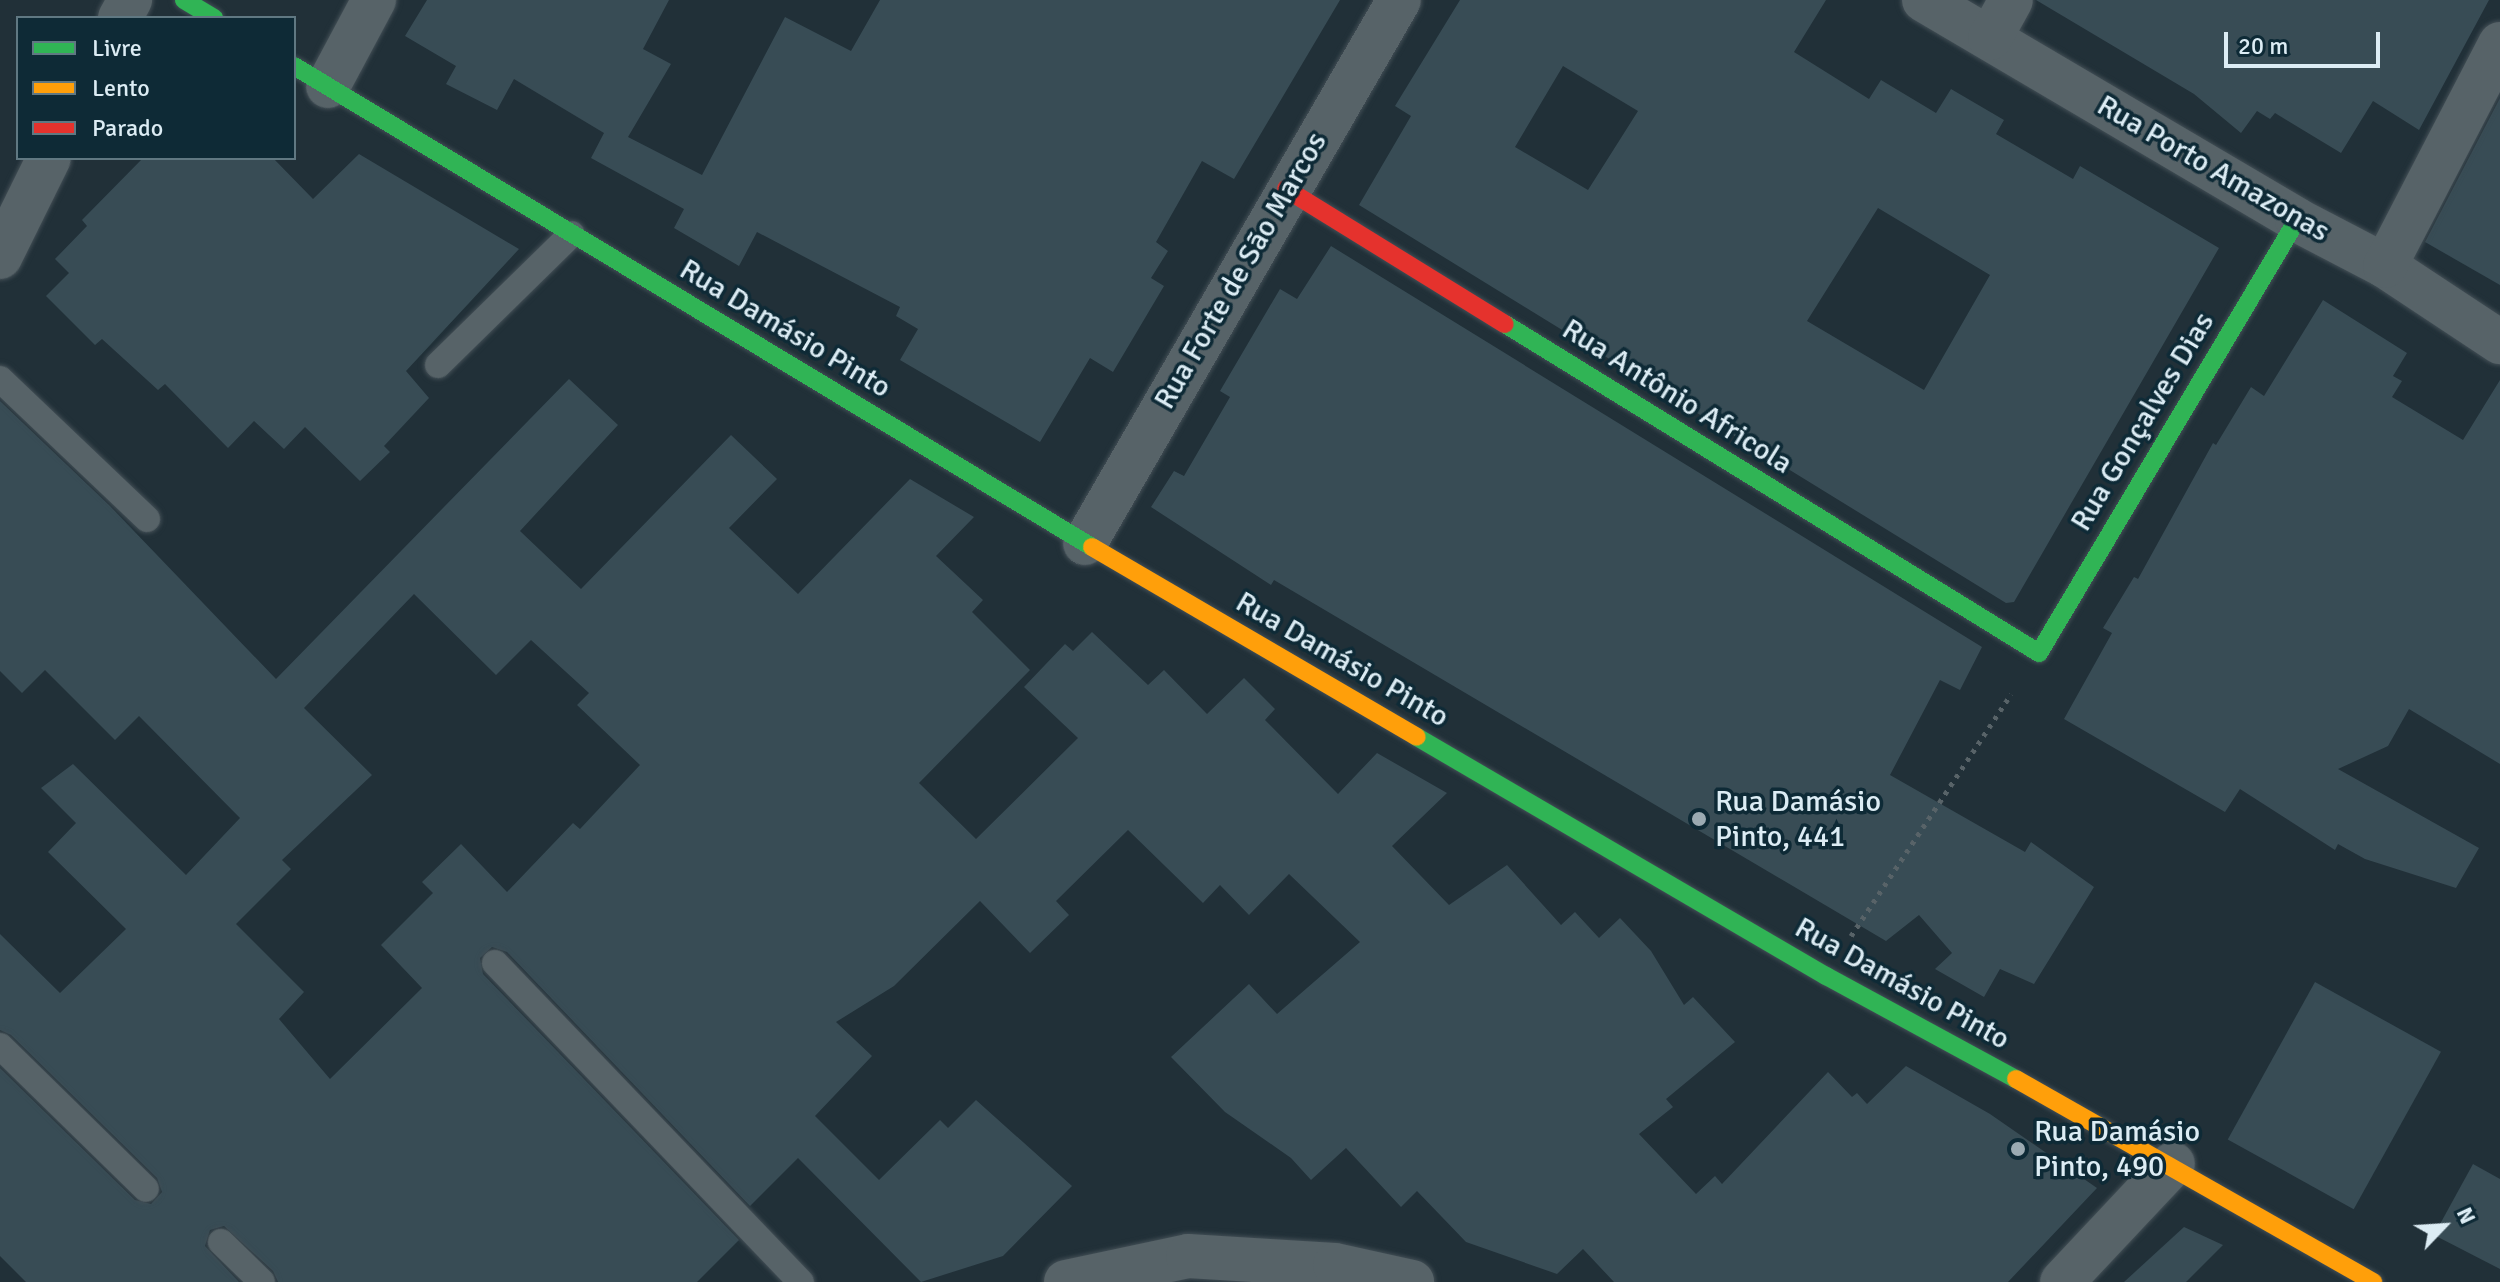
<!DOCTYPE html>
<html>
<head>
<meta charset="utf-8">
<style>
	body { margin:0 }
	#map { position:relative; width:2500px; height:1282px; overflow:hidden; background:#213038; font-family:Signika,sans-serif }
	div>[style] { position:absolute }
	.building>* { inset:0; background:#384c55; transform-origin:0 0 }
	.path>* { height:5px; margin-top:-2.5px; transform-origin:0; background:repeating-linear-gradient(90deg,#586368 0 4px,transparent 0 10px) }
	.roads { filter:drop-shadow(0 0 2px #424e55) drop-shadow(0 0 2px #424e55) }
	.lane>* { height:26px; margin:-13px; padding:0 13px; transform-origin:13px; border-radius:13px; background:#576368 }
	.street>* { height:44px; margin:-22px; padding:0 22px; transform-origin:22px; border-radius:22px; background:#576368 }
	.fast>* { height:18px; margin:-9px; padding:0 9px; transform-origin:9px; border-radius:9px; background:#30b455 }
	.slow>* { height:18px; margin:-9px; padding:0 9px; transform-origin:9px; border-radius:9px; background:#ff9f0a }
	.jam>* { height:18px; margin:-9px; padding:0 9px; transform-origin:9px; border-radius:9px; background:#e5322d }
	.dots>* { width:22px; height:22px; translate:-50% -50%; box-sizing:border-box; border:4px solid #0e2a36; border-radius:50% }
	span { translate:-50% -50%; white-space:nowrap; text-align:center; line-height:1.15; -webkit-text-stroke:7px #0e2a36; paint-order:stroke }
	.street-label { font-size:30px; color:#dcecf4 }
	.poi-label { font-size:30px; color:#dcecf4 }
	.left { translate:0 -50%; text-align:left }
	.legend { position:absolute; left:16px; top:16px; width:280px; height:144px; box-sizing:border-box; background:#0e2a36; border:2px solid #607882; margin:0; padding:10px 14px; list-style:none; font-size:24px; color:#dcecf4 }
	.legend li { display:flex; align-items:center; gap:16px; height:40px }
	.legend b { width:40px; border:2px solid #607882 }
	.north { position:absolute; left:2404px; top:1186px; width:80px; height:80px; -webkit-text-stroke:6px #0e2a36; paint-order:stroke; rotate:65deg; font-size:22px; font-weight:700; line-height:32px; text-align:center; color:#dcecf4 }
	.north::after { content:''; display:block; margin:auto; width:28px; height:36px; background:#dcecf4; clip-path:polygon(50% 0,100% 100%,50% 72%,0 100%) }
	.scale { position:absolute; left:2224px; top:32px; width:156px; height:36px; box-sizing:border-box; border:4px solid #dcecf4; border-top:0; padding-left:10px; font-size:24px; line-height:28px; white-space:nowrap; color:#dcecf4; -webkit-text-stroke:6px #0e2a36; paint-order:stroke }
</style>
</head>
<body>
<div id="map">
	<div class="building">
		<div style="clip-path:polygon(427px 0,669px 0,643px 49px,671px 64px,628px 137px,702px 175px,785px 17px,851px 51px,880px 0,1340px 0,1234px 179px,1202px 161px,1156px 242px,1168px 251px,1151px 278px,1164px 286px,1113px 372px,1090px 358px,1040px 442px,900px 360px,918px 329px,896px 316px,900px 307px,757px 232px,739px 266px,674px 228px,684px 209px,591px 158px,604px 133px,514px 79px,497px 110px,446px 84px,456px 66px,405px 36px)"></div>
		<div style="clip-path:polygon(evenodd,1460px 0,1826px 0,1794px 52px,1869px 99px,1881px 80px,1936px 113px,1951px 89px,2004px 120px,1996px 134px,2073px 179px,2080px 166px,2219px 248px,2014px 602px,2006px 603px,1359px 205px,1411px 116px,1395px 106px,1460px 0,1563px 66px,1638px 111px,1588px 190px,1515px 147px,1563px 66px,1460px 0,1878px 208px,1990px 275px,1924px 390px,1807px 321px,1878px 208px)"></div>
		<div style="clip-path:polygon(2036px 0,2489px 0,2419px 130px,2373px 101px,2341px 153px,2275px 113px,2270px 119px,2257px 111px,2241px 133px,2194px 94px)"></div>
		<div style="clip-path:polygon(2500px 98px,2500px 285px,2425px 242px)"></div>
		<div style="clip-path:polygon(359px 154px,519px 249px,406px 371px,429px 398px,384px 446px,390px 452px,360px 481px,305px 427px,284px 449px,254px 421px,228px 448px,165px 384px,158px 390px,102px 339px,95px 345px,46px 296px,69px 273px,55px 259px,87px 226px,82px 220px,143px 158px,273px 158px,313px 199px)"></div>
		<div style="clip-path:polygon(1331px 246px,1982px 647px,1960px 690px,1940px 680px,1890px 775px,2025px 852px,2031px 842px,2094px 887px,2034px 984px,2000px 969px,1984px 997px,1935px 969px,1952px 953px,1919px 915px,1886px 941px,1274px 580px,1271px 585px,1151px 507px,1174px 471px,1184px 476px,1230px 397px,1220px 391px,1280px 289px,1297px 299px)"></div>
		<div style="clip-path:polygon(2323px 300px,2407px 353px,2393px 376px,2402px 381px,2392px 397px,2463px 440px,2500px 380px,2500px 764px,2409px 709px,2388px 746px,2338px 769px,2479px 848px,2456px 888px,2365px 859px,2338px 844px,2335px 850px,2240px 789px,2225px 812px,2064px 719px,2112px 633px,2103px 628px,2134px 577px,2138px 579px,2213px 443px,2216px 445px,2251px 387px,2264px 396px)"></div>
		<div style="clip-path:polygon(evenodd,569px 379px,618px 425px,520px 531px,581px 589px,731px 435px,777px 479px,729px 528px,798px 594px,910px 479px,974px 517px,936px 556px,983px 600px,972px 612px,1030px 670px,919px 783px,976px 839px,1078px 738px,1024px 687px,1065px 644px,1073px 651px,1092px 632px,1148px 685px,1164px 670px,1207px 714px,1244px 678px,1275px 709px,1265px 720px,1338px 794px,1377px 753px,1447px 793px,1392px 846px,1449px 905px,1507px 865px,1561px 925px,1575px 912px,1599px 938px,1620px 918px,1651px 951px,1684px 1005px,1693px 997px,1735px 1042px,1666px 1099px,1673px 1107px,1639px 1134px,1696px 1194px,1715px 1176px,1722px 1184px,1828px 1072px,1852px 1097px,1857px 1093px,1867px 1104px,1906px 1066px,1990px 1114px,2097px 1188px,2008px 1282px,1614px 1282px,1583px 1249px,1557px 1274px,1466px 1242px,1417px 1191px,1401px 1207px,1346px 1148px,1311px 1180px,1291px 1158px,1225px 1112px,1171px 1057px,1249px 984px,1277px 1014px,1360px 942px,1289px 874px,1249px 915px,1220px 885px,1203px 903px,1128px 830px,1056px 901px,1069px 915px,1030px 953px,980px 901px,894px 986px,836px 1022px,872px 1056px,815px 1116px,879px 1180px,940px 1120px,948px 1128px,976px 1100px,1072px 1186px,1003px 1256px,921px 1282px,798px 1158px,750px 1206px,507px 952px,492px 947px,480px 958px,483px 974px,739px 1240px,697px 1282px,278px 1282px,273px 1271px,224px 1226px,210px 1230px,205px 1246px,239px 1282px,26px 1282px,0 1256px,0 1068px,135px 1200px,151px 1204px,162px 1192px,157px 1178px,11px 1035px,0 1030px,0 934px,60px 993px,126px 929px,48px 852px,76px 823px,41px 788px,73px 764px,186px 875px,240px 818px,139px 716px,115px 740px,45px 670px,22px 693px,0 671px,0 401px,110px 506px,276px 679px,569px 379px,414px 594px,496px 675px,531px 640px,589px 693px,577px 705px,640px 765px,580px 829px,573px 823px,507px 892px,461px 844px,422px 882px,433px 893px,381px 945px,422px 988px,330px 1079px,279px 1019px,304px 992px,236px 924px,291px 869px,282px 860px,372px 775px,304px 708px,414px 594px)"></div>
		<div style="left:2315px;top:982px;width:144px;height:180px;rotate:29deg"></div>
		<div style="clip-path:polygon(2473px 1164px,2500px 1179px,2500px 1269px,2434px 1235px)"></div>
		<div style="clip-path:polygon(2184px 1227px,2223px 1245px,2186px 1282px,2124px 1282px)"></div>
	</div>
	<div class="path">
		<div style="left:1851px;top:936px;width:290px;rotate:-56.5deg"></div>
	</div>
	<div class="roads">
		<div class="lane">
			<div style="left:438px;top:365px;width:187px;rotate:-44.4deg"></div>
			<div style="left:0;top:379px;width:203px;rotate:43.6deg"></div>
			<div style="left:495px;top:963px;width:442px;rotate:46.2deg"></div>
			<div style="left:0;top:1046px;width:204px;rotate:44.4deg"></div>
			<div style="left:221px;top:1242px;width:57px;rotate:44.3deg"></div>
		</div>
		<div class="street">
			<div style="left:1924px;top:0;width:433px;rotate:30.5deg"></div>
			<div style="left:2297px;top:220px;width:99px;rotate:27.6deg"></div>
			<div style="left:2385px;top:266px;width:138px;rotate:33.5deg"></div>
			<div style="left:120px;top:18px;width:21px;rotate:-61deg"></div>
			<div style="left:1990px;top:38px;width:43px;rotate:-61.1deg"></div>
			<div style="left:328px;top:86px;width:98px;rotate:-61.9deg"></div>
			<div style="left:0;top:257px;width:110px;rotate:-63.7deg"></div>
			<div style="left:2385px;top:266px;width:250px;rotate:-62.6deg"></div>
			<div style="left:1085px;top:543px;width:627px;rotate:-59.96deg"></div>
			<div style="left:1066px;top:1282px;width:125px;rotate:-12deg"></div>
			<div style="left:1188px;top:1256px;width:147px;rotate:3.5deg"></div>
			<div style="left:1335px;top:1265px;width:79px;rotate:12.4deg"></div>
			<div style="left:2062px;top:1282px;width:162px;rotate:-46.8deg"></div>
		</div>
		<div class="fast">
			<div style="left:184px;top:0;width:35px;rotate:31deg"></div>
			<div style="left:294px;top:66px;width:932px;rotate:31.08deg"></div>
			<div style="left:1505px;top:324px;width:627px;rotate:31.64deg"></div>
			<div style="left:2039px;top:653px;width:504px;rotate:-59.21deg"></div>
			<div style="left:1417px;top:737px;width:474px;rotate:30.3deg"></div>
			<div style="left:1826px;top:976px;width:216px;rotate:28.5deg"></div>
		</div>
		<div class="slow">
			<div style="left:1092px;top:547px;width:376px;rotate:30.3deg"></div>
			<div style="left:2016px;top:1079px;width:411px;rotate:29.6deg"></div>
		</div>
		<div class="jam">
			<div style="left:1286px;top:189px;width:257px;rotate:31.7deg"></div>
		</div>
	</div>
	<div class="dots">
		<div style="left:1699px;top:819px;background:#9baab2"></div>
		<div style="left:2018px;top:1149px;background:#9baab2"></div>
	</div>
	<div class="street-label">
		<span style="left:2213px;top:169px;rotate:30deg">Rua Porto Amazonas</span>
		<span style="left:1241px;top:271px;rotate:-60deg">Rua Forte de São Marcos</span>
		<span style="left:785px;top:329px;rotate:31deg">Rua Damásio Pinto</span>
		<span style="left:1677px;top:397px;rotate:32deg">Rua Antônio Africola</span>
		<span style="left:2143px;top:422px;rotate:-59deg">Rua Gonçalves Dias</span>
		<span style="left:1342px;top:660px;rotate:30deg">Rua Damásio Pinto</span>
		<span style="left:1902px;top:984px;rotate:29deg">Rua Damásio Pinto</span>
	</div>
	<div class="poi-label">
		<span class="left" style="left:1715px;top:819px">Rua Damásio<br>Pinto, 441</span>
		<span class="left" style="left:2034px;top:1149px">Rua Damásio<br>Pinto, 490</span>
	</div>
	<ul class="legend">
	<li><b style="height:10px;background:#30b455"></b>Livre</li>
	<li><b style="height:10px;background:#ff9f0a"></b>Lento</li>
	<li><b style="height:10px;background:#e5322d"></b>Parado</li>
	</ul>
	<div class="north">N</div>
	<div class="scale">20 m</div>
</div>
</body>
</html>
